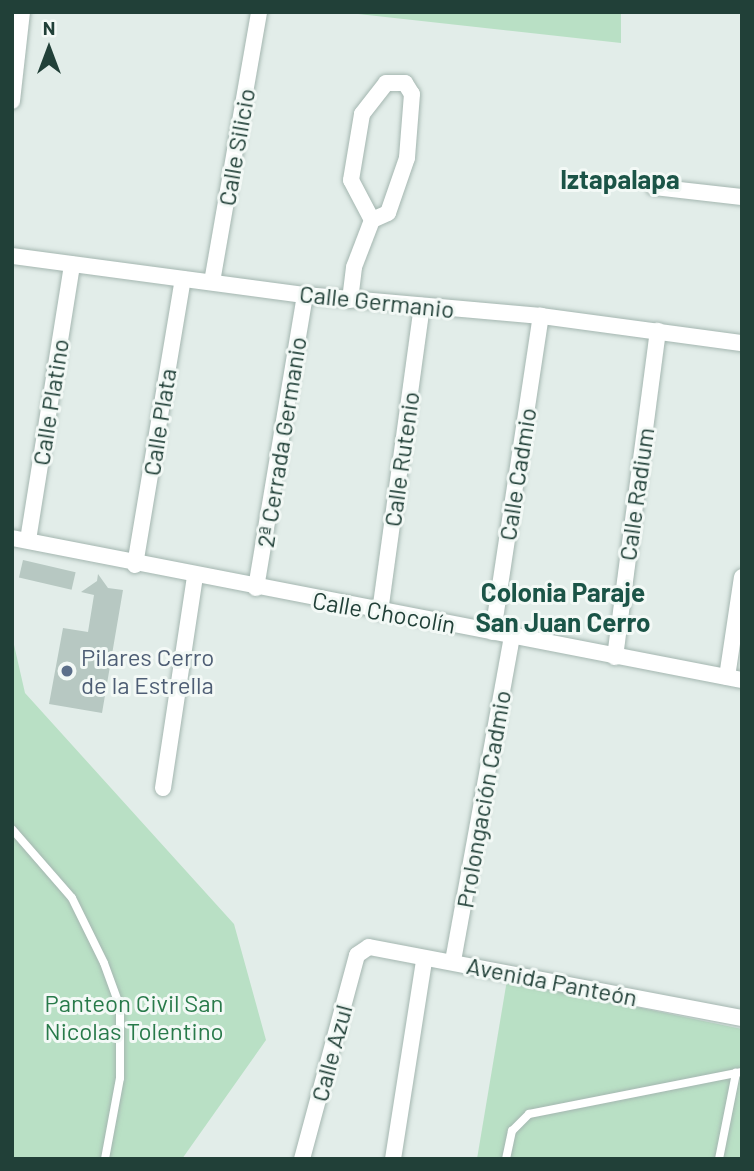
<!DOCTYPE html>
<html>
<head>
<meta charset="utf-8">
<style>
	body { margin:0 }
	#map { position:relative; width:754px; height:1171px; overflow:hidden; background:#e2ede9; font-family:Barlow,sans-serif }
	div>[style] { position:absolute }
	.green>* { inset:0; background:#b9e0c5 }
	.building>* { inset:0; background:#b7c8c2; transform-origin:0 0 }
	.roads { filter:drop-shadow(0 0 2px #a4b6b0) drop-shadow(0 0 2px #a4b6b0) }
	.lane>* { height:8px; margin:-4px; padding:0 4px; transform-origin:4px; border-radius:4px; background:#fff }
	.street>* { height:16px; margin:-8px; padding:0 8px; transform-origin:8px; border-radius:8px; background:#fff }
	.dots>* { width:19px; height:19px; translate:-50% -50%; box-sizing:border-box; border:4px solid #f3f9f6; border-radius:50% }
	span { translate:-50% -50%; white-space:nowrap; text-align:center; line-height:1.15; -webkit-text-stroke:6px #f3f9f6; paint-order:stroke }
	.street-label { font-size:24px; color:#214038 }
	.service-label { font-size:24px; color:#4e5e75 }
	.left { translate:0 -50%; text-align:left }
	.park-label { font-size:24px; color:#287a4a }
	.neighbourhood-label { font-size:26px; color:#1b5447; font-weight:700 }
	.frame { position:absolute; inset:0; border:14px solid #214038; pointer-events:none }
	.north { position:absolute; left:14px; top:14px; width:70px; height:70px; -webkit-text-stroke:5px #f3f9f6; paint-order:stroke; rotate:0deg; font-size:19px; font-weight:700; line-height:28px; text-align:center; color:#214038 }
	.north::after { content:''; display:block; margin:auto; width:24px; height:32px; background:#214038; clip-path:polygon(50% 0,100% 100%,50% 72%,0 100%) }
</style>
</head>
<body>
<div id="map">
	<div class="green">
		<div style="clip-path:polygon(340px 12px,621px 12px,621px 43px)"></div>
		<div style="clip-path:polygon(12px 636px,25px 693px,234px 924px,266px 1040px,182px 1159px,12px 1159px)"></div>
		<div style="clip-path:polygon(507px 980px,742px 1029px,742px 1159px,477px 1159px)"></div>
	</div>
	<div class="building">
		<div style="left:23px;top:560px;width:54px;height:18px;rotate:13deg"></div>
		<div style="clip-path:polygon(98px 574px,108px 588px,123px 590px,102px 713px,49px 704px,63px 628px,88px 632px,94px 595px,81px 592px,97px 581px)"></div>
	</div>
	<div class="roads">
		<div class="lane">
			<div style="left:12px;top:829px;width:91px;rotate:49deg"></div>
			<div style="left:72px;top:898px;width:72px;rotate:63.8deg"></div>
			<div style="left:104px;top:963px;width:47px;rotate:70deg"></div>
			<div style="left:120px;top:1007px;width:71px;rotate:90deg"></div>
			<div style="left:120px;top:1078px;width:82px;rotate:100.5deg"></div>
			<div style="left:506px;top:1159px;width:29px;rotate:-78deg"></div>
			<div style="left:512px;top:1131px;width:24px;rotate:-45deg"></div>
			<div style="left:529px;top:1114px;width:217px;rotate:-11.2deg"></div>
			<div style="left:719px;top:1159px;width:88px;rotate:-78.8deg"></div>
		</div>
		<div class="street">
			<div style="left:12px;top:101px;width:90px;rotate:-83.6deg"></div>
			<div style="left:654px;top:187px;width:89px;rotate:6.5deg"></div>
			<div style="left:12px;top:256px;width:296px;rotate:7.6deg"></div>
			<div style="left:305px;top:295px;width:237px;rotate:5.1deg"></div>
			<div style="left:541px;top:316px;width:203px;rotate:7.7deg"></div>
			<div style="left:212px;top:282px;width:274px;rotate:-80.1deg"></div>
			<div style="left:350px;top:300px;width:33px;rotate:-83deg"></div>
			<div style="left:354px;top:267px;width:50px;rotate:-69deg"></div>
			<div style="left:372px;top:220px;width:45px;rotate:-117.7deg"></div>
			<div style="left:351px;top:180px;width:67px;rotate:-80.5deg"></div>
			<div style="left:362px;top:114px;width:39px;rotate:-52deg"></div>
			<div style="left:386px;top:83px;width:19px"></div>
			<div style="left:405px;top:83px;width:13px;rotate:58deg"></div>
			<div style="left:412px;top:94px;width:64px;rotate:94.5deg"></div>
			<div style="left:407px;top:158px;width:58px;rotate:109.1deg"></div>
			<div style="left:388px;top:213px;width:17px;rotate:156deg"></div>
			<div style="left:12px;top:538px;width:744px;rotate:11.01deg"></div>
			<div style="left:28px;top:540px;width:279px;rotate:-80.9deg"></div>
			<div style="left:135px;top:565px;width:290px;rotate:-80.5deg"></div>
			<div style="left:256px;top:588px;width:297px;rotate:-80.5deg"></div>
			<div style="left:380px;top:612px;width:309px;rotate:-82.2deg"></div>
			<div style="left:493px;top:632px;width:320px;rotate:-81.4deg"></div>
			<div style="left:615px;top:657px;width:329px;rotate:-82.5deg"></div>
			<div style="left:727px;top:677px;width:101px;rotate:-81.5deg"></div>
			<div style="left:163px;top:788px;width:213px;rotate:-81.4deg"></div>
			<div style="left:453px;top:961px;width:330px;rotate:-79.7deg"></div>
			<div style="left:302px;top:1159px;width:211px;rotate:-74.9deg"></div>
			<div style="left:357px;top:955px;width:14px;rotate:-34deg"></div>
			<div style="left:369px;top:947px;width:380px;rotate:10.8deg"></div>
			<div style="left:393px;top:1159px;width:201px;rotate:-81.1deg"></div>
		</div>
	</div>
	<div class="dots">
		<div style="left:67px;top:671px;background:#5c6f8a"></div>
	</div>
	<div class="street-label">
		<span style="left:236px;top:147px;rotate:-80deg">Calle Silicio</span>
		<span style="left:377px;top:301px;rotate:6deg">Calle Germanio</span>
		<span style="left:50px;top:402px;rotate:-81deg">Calle Platino</span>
		<span style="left:159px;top:422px;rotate:-81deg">Calle Plata</span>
		<span style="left:281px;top:442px;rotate:-81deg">2ª Cerrada Germanio</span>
		<span style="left:401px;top:459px;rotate:-82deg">Calle Rutenio</span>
		<span style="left:517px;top:474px;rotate:-81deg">Calle Cadmio</span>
		<span style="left:636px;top:494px;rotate:-82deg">Calle Radium</span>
		<span style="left:384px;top:612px;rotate:10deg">Calle Chocolín</span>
		<span style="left:483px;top:799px;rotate:-80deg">Prolongación Cadmio</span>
		<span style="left:552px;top:981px;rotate:11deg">Avenida Panteón</span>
		<span style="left:331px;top:1053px;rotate:-75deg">Calle Azul</span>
	</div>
	<div class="service-label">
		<span class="left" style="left:81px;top:671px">Pilares Cerro<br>de la Estrella</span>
	</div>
	<div class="park-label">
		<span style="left:134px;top:1017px">Panteon Civil San<br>Nicolas Tolentino</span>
	</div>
	<div class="neighbourhood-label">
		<span style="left:620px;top:179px">Iztapalapa</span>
		<span style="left:563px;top:607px">Colonia Paraje<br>San Juan Cerro</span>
	</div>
	<div class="frame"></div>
	<div class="north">N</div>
</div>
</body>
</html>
